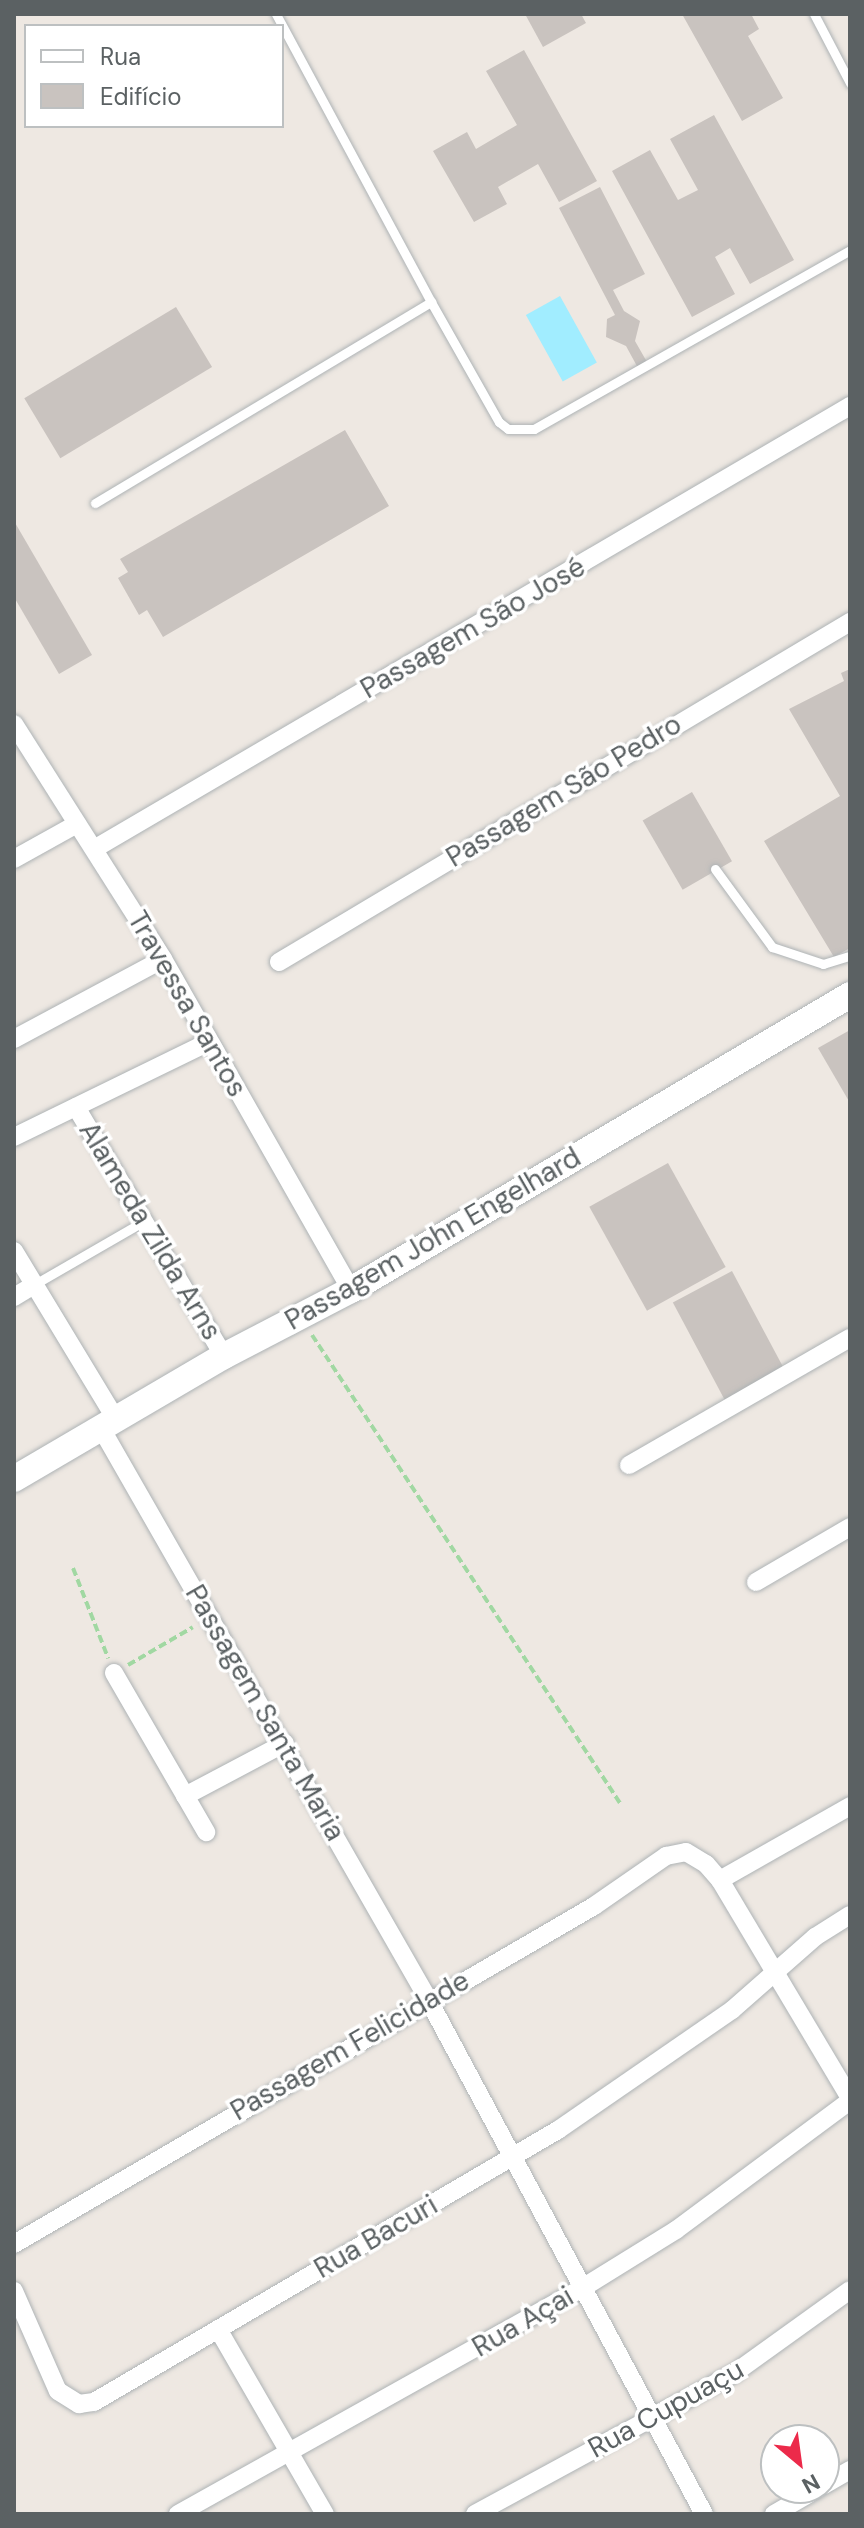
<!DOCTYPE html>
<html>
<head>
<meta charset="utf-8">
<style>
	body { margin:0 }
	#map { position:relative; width:864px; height:2528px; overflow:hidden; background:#eee8e2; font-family:"DM Sans",sans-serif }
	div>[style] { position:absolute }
	.water>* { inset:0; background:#a1edff; transform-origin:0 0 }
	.building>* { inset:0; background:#c9c3bf; transform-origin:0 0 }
	.path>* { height:4px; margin-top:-2px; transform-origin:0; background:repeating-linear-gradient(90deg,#a1d8a2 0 8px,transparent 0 12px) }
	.roads { filter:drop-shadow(0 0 2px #aeb3b5) drop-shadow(0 0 2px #aeb3b5) }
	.lane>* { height:9px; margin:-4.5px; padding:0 4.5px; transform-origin:4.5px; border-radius:4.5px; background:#fff }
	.street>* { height:18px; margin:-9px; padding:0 9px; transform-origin:9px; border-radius:9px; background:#fff }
	.secondary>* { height:26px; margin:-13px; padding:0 13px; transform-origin:13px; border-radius:13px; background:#fff }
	span { translate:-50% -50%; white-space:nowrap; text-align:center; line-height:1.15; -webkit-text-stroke:7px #fff; paint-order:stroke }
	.street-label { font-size:28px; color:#5b6163 }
	.frame { position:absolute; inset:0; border:16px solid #5b6163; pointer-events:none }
	.legend { position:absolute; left:24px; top:24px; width:260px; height:104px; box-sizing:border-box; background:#fff; border:2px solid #bdc0c1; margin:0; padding:10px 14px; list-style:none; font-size:24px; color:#5b6163 }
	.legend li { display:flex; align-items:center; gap:16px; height:40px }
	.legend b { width:40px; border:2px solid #bdc0c1 }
	.north { position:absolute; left:760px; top:2424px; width:80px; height:80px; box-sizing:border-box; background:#fff; border:2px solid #bdc0c1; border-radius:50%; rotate:151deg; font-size:22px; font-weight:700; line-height:32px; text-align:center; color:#5b6163 }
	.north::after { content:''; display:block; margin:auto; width:28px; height:36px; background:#ec2a4a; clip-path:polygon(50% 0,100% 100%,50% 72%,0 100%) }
</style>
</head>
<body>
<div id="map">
	<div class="water">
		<div style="left:560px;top:296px;width:76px;height:39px;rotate:61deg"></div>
	</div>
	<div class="building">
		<div style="clip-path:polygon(525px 14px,581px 14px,586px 23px,543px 47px)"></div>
		<div style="clip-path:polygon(682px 14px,751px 14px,759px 29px,748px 36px,783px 98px,742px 121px)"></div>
		<div style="clip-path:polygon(524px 50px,597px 181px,559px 202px,538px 164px,498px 187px,507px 204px,474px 222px,433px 151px,467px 132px,476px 149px,517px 125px,486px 71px)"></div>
		<div style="clip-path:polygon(714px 115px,794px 260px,750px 284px,730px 248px,715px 257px,735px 294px,692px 317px,612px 171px,650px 150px,678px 200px,698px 190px,670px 139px)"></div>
		<div style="clip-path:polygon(600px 187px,645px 274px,613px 290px,624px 311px,640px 321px,635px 341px,647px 362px,638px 368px,626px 346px,606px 337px,607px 319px,615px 315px,559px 208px)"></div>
		<div style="left:176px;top:307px;width:70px;height:177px;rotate:59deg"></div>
		<div style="clip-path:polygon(345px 430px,389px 506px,163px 637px,147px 610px,139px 615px,118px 578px,128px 572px,120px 559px)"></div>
		<div style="clip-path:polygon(14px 521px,92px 655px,59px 674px,14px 597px)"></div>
		<div style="clip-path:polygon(850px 669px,850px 948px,834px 957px,764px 841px,840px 796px,789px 709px,844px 681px,841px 673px)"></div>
		<div style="left:692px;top:792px;width:80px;height:57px;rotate:60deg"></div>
		<div style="clip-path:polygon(850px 1030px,850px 1103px,818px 1048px)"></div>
		<div style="left:668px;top:1163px;width:119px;height:90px;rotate:61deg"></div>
		<div style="left:732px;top:1271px;width:110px;height:67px;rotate:62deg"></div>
	</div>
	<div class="path">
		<div style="left:312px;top:1335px;width:560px;rotate:56.65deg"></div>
		<div style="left:73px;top:1568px;width:97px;rotate:68.7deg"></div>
		<div style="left:128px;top:1665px;width:75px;rotate:-30.3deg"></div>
	</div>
	<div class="roads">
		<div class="lane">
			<div style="left:276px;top:14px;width:327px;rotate:61.7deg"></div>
			<div style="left:431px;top:302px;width:138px;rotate:60.5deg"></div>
			<div style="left:499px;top:422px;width:11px;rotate:38deg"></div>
			<div style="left:508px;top:429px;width:26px"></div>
			<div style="left:534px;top:429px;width:363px;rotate:-29.5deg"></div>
			<div style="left:814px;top:14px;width:78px;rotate:62.4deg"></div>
			<div style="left:95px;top:503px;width:392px;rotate:-30.9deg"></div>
			<div style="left:715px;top:869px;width:97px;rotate:53.8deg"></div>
			<div style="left:772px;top:947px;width:54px;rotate:18.4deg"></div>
			<div style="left:823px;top:964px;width:28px;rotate:-17deg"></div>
			<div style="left:35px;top:1284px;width:128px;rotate:-30deg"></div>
		</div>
		<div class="street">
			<div style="left:14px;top:724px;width:278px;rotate:57.6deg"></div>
			<div style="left:163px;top:959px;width:381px;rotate:60.4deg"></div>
			<div style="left:94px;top:849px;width:876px;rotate:-30.37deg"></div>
			<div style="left:14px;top:859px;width:72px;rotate:-29.1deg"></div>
			<div style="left:279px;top:962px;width:665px;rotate:-30.77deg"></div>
			<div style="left:14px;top:1039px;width:169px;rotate:-28.2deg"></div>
			<div style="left:76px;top:1107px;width:290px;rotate:59.3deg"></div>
			<div style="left:14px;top:1137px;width:217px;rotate:-26deg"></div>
			<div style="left:14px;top:1251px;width:195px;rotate:58.8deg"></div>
			<div style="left:14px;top:1297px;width:23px;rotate:-31deg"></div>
			<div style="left:101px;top:1428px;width:658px;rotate:60.2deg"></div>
			<div style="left:428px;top:1999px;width:584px;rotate:61.81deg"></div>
			<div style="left:629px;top:1465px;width:255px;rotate:-29.9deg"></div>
			<div style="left:756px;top:1582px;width:109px;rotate:-30.3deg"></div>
			<div style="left:114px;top:1673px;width:184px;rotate:59.9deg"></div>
			<div style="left:185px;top:1796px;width:113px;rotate:-27.9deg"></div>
			<div style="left:720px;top:1880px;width:150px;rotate:-29.6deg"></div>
			<div style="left:14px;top:2244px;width:671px;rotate:-30.23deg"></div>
			<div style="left:594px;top:1906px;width:88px;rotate:-34.8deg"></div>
			<div style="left:666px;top:1856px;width:20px;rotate:-11deg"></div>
			<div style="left:686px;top:1852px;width:23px;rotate:31deg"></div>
			<div style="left:706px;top:1864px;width:21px;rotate:49deg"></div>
			<div style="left:720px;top:1880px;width:254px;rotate:59.2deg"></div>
			<div style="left:14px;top:2291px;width:109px;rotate:66.3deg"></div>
			<div style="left:58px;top:2391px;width:25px;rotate:32deg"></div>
			<div style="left:79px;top:2404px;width:15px;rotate:-8deg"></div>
			<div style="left:94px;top:2402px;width:538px;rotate:-30.38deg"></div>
			<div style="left:558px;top:2130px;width:211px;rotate:-34.6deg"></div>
			<div style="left:732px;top:2010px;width:111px;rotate:-41.3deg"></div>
			<div style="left:815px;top:1937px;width:41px;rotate:-32.2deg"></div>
			<div style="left:218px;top:2329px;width:214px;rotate:60deg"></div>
			<div style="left:824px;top:2485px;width:30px;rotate:-30deg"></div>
			<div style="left:178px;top:2514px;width:465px;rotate:-29.2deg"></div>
			<div style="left:584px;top:2287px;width:108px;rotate:-31.8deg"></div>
			<div style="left:676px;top:2230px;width:217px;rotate:-36.6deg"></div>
			<div style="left:475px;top:2514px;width:297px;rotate:-28.5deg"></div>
			<div style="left:736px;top:2372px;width:140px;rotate:-35.7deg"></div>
			<div style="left:774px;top:2514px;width:52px;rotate:-30deg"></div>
		</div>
		<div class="secondary">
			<div style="left:14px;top:1479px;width:243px;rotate:-30.4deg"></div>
			<div style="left:224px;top:1356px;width:143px;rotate:-27.5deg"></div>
			<div style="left:351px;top:1290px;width:580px;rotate:-30.59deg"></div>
		</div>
	</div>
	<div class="street-label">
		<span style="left:473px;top:628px;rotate:-30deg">Passagem São José</span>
		<span style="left:564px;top:791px;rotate:-31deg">Passagem São Pedro</span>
		<span style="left:187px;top:1004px;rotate:60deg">Travessa Santos</span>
		<span style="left:150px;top:1231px;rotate:59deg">Alameda Zilda Arns</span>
		<span style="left:433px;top:1239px;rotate:-30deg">Passagem John Engelhard</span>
		<span style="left:265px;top:1713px;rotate:60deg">Passagem Santa Maria</span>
		<span style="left:350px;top:2046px;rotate:-30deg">Passagem Felicidade</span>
		<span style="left:376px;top:2237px;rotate:-30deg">Rua Bacuri</span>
		<span style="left:523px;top:2322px;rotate:-30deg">Rua Açai</span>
		<span style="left:666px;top:2409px;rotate:-29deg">Rua Cupuaçu</span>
	</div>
	<div class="frame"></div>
	<ul class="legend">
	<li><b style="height:10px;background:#fff"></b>Rua</li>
	<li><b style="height:22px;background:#c9c3bf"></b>Edifício</li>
	</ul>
	<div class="north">N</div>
</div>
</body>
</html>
